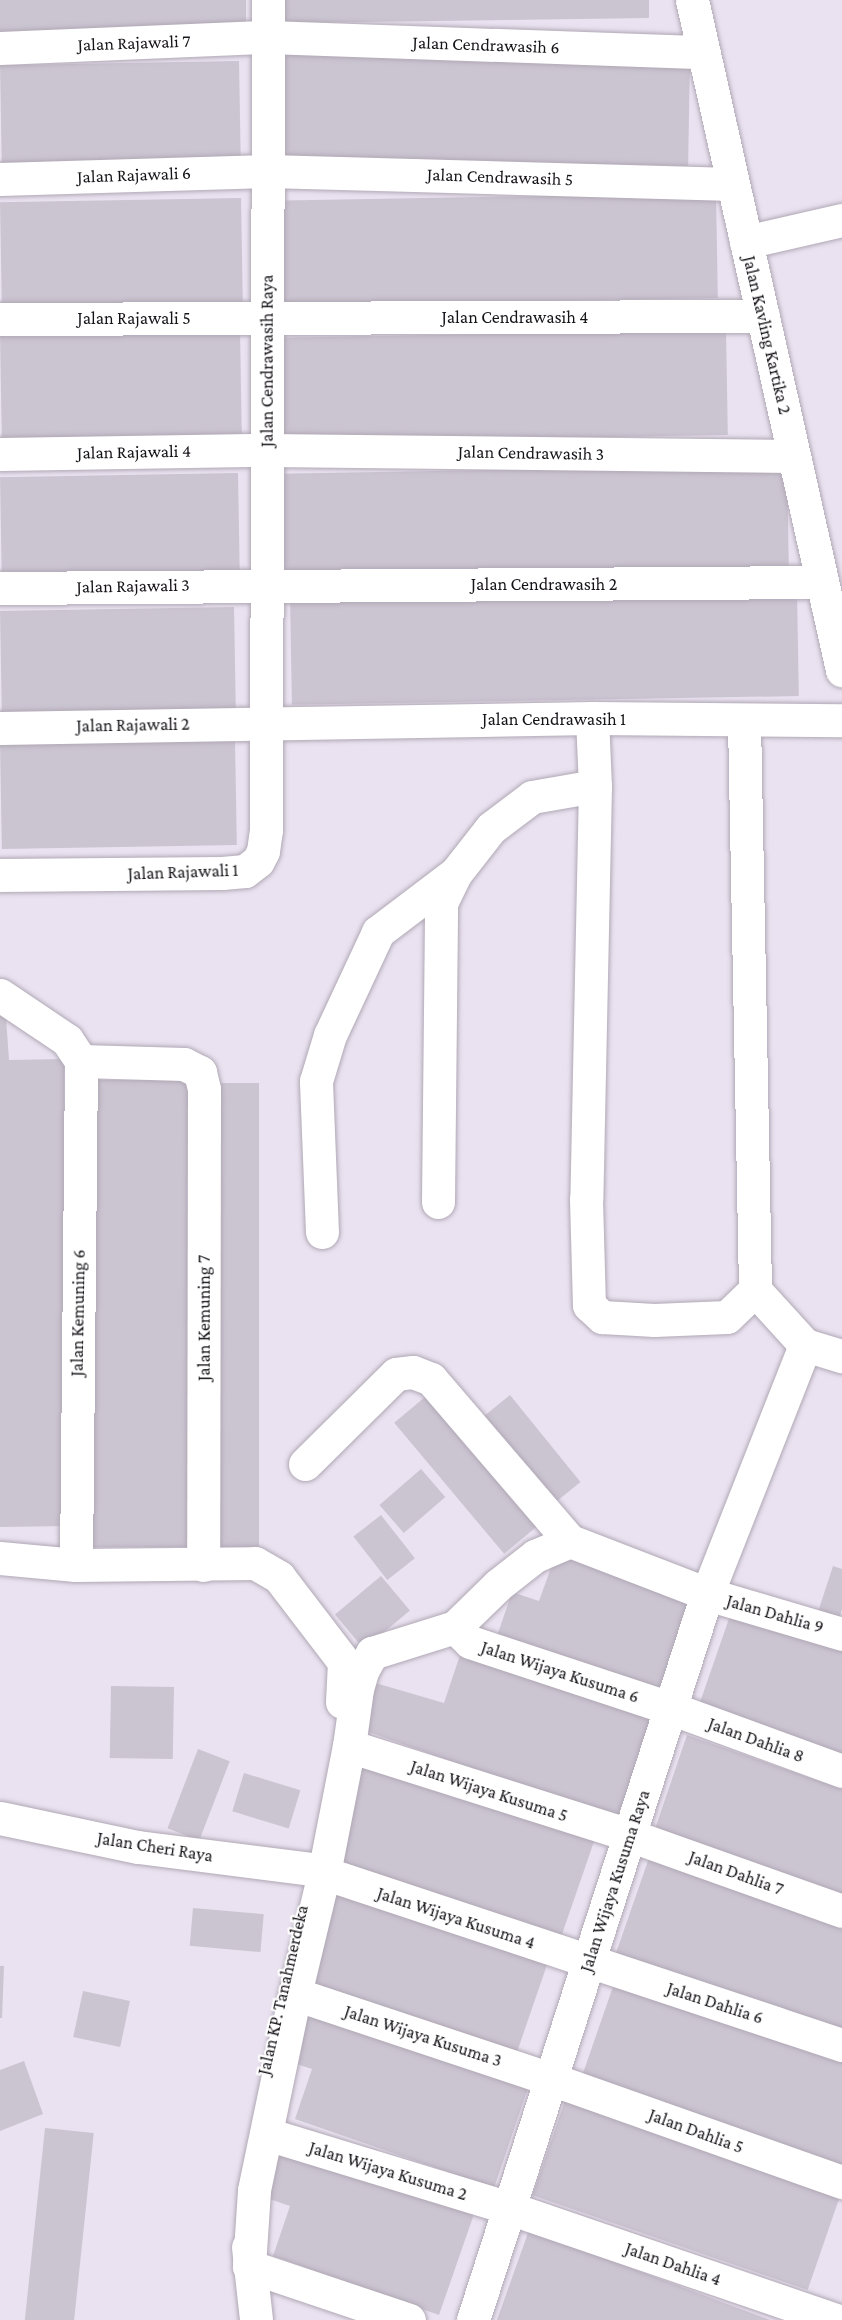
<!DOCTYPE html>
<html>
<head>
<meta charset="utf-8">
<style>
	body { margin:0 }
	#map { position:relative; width:842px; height:2320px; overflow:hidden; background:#eae2f0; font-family:"Crimson Pro",serif }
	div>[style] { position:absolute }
	.building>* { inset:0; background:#cbc4d1; transform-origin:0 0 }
	.roads { filter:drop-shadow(0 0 2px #b0a8b5) drop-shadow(0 0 2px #b0a8b5) }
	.minor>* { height:33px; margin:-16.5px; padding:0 16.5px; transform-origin:16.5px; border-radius:16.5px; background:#fff }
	span { translate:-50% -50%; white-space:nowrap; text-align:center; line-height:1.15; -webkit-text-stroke:4.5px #fff; paint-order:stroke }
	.street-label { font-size:18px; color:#161318 }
</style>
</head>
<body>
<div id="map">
	<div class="building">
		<div style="left:0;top:0;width:246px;height:36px"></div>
		<div style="clip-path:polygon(283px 0,649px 0,649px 18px,283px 23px)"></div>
		<div style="left:284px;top:54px;width:406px;height:105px;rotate:1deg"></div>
		<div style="left:239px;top:61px;width:105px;height:239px;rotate:89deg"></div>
		<div style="left:716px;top:193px;width:105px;height:446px;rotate:89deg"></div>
		<div style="left:241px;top:198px;width:105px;height:241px;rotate:89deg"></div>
		<div style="left:726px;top:330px;width:105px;height:446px;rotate:89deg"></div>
		<div style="left:240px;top:331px;width:104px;height:240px;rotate:89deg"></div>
		<div style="left:787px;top:465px;width:105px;height:507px;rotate:89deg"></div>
		<div style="left:238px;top:473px;width:105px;height:238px;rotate:89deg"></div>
		<div style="left:797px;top:591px;width:105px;height:507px;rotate:89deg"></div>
		<div style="left:234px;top:607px;width:104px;height:234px;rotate:89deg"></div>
		<div style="left:235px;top:740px;width:105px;height:235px;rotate:89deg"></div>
		<div style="clip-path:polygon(0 1002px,5px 1003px,9px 1060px,64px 1059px,67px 1526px,0 1527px)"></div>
		<div style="left:188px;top:1080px;width:467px;height:102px;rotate:90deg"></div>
		<div style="left:206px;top:1083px;width:53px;height:470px"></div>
		<div style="left:431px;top:1392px;width:171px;height:48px;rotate:50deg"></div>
		<div style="left:510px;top:1395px;width:112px;height:40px;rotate:51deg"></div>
		<div style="left:421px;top:1469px;width:37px;height:55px;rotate:49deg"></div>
		<div style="left:381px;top:1515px;width:55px;height:35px;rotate:52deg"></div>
		<div style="clip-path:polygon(557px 1551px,697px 1600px,662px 1700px,495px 1642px,512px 1592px,539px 1601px)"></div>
		<div style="clip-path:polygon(833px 1566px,842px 1569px,842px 1609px,838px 1622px,817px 1615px)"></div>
		<div style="left:381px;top:1576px;width:45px;height:60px;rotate:50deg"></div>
		<div style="clip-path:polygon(732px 1610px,842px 1649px,842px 1761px,697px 1711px)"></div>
		<div style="clip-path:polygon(461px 1652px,660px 1722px,625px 1822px,357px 1728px,372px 1682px,444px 1703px)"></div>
		<div style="left:111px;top:1686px;width:63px;height:72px;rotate:1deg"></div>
		<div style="clip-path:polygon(687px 1735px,842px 1789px,842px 1902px,653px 1835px)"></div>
		<div style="left:198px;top:1749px;width:34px;height:85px;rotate:21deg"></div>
		<div style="left:364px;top:1760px;width:244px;height:107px;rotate:19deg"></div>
		<div style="left:244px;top:1773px;width:59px;height:40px;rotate:17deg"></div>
		<div style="clip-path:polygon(650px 1855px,842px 1922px,842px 2035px,615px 1956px)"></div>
		<div style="left:327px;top:1882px;width:235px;height:107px;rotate:19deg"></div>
		<div style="left:193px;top:1908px;width:71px;height:38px;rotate:5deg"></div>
		<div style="clip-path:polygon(0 1966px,4px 1966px,2px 2018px,0 2018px)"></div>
		<div style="clip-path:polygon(616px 1978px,842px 2057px,842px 2169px,581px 2079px)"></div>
		<div style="left:83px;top:1991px;width:48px;height:47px;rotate:12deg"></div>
		<div style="clip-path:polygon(300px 2009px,528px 2088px,494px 2188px,295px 2119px,312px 2069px,284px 2060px)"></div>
		<div style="clip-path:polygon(24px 2061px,43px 2114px,0 2131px,0 2070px)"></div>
		<div style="left:567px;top:2095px;width:291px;height:106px;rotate:19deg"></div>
		<div style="left:45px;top:2128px;width:49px;height:193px;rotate:6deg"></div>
		<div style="clip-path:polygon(275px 2144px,474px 2214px,439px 2315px,273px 2256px,290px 2206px,258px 2195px)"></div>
		<div style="clip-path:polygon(529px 2230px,770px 2320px,497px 2320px)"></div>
	</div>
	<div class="roads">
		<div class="minor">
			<div style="left:692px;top:0;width:687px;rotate:77.38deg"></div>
			<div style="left:0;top:48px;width:268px;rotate:-2.4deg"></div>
			<div style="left:268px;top:37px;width:436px;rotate:2deg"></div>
			<div style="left:0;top:179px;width:268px;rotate:-1.7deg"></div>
			<div style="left:268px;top:171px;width:465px;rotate:1.6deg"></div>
			<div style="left:746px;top:242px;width:98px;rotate:-12.9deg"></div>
			<div style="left:0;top:319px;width:763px;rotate:-0.23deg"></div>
			<div style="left:0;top:454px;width:267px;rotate:-0.9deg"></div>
			<div style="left:267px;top:450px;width:527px;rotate:0.65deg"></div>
			<div style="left:0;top:588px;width:822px;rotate:-0.42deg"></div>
			<div style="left:592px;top:718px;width:68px;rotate:87.5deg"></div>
			<div style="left:595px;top:786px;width:413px;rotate:91.2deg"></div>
			<div style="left:586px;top:1199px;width:106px;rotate:88.4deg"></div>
			<div style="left:589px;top:1305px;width:18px;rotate:43deg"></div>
			<div style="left:602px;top:1317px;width:52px;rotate:3.3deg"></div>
			<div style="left:654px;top:1320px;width:73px;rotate:-2.4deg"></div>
			<div style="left:727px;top:1317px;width:39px;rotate:-44deg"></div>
			<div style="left:755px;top:1290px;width:74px;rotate:47.7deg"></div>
			<div style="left:805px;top:1345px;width:39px;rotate:17deg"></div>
			<div style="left:744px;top:721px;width:569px;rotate:88.89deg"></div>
			<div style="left:0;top:728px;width:592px;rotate:-0.97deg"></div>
			<div style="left:592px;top:718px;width:250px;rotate:0.5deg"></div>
			<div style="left:0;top:875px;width:222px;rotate:-0.5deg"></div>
			<div style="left:222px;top:873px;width:23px;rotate:-5deg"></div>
			<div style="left:245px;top:871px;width:16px;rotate:-38deg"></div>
			<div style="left:258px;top:861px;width:11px;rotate:-63deg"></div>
			<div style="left:263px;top:851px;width:21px;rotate:-82deg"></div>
			<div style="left:266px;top:830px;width:830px;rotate:-89.86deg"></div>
			<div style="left:0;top:995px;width:81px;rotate:33.9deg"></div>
			<div style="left:67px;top:1040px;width:25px;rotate:56deg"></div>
			<div style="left:81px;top:1061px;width:103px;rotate:1.7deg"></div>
			<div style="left:184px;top:1064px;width:18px;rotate:27deg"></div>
			<div style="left:200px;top:1072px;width:17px;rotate:77deg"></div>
			<div style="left:204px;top:1089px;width:476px;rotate:90.1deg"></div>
			<div style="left:438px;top:1202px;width:299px;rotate:-89.4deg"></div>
			<div style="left:441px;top:903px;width:32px;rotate:-64deg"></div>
			<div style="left:455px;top:874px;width:58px;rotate:-52deg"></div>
			<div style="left:491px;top:828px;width:51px;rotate:-37.1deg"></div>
			<div style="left:532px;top:797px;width:64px;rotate:-9.9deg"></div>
			<div style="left:322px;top:1232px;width:151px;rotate:-92.3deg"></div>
			<div style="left:316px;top:1081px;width:48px;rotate:-73.1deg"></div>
			<div style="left:330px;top:1035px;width:114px;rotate:-65deg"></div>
			<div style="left:378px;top:932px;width:94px;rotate:-37.2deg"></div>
			<div style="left:305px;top:1464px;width:128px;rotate:-44.7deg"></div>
			<div style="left:396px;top:1374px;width:17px;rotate:-7deg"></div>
			<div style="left:413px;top:1372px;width:19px;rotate:21deg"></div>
			<div style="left:431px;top:1379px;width:213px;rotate:49.4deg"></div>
			<div style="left:0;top:1558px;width:76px;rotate:5.3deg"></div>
			<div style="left:76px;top:1565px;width:179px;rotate:-0.6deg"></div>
			<div style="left:255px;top:1563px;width:28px;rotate:30deg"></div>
			<div style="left:279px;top:1577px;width:107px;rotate:52.6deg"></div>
			<div style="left:344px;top:1662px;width:40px;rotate:92.9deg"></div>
			<div style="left:76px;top:1565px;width:504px;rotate:-89.43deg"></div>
			<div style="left:455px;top:1627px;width:21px;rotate:45deg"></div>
			<div style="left:470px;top:1642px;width:211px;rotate:18.3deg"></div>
			<div style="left:670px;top:1708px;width:183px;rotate:20.1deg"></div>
			<div style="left:349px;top:1746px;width:294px;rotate:17.6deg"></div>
			<div style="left:629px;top:1835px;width:226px;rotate:19.6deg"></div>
			<div style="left:0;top:1818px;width:141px;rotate:11.9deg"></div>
			<div style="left:138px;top:1847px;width:174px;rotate:7.2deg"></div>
			<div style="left:324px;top:1873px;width:546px;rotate:18.37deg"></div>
			<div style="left:295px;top:1994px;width:270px;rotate:18.4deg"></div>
			<div style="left:551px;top:2079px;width:309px;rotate:19.5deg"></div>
			<div style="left:267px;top:2134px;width:253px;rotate:17deg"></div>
			<div style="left:509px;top:2208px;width:347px;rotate:18.9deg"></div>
			<div style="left:248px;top:2247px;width:73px;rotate:83.7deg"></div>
			<div style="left:409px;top:2320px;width:169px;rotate:-161.4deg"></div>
			<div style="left:249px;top:2266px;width:76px;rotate:-86.2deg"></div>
			<div style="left:254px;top:2190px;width:200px;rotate:-78.2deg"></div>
			<div style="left:295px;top:1994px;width:124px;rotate:-76.5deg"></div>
			<div style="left:324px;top:1873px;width:129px;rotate:-78.9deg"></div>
			<div style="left:349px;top:1746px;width:58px;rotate:-82deg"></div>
			<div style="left:357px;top:1689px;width:19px;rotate:-74deg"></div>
			<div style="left:362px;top:1671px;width:21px;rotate:-61deg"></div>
			<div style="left:372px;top:1653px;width:87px;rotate:-17.4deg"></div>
			<div style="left:455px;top:1627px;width:60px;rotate:-44.3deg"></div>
			<div style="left:498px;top:1585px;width:47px;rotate:-38.1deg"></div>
			<div style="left:535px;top:1556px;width:38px;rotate:-23deg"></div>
			<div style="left:570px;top:1541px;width:147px;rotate:21.1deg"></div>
			<div style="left:707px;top:1594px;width:141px;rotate:16.5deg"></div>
			<div style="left:473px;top:2320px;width:763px;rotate:-72.14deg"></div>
			<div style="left:707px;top:1594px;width:268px;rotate:-68.5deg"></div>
		</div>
	</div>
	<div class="street-label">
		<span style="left:134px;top:43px;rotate:-2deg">Jalan Rajawali 7</span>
		<span style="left:486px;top:45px;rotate:2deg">Jalan Cendrawasih 6</span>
		<span style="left:134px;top:175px;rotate:-2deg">Jalan Rajawali 6</span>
		<span style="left:500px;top:177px;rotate:2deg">Jalan Cendrawasih 5</span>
		<span style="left:515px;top:317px">Jalan Cendrawasih 4</span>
		<span style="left:134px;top:318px">Jalan Rajawali 5</span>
		<span style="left:767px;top:335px;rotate:77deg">Jalan Kavling Kartika 2</span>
		<span style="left:267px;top:361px;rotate:-90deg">Jalan Cendrawasih Raya</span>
		<span style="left:134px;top:452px;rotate:-1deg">Jalan Rajawali 4</span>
		<span style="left:531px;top:453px;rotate:1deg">Jalan Cendrawasih 3</span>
		<span style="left:544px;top:584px">Jalan Cendrawasih 2</span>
		<span style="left:133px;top:586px;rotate:-1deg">Jalan Rajawali 3</span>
		<span style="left:554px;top:719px">Jalan Cendrawasih 1</span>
		<span style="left:133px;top:725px;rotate:-1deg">Jalan Rajawali 2</span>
		<span style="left:183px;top:872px;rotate:-2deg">Jalan Rajawali 1</span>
		<span style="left:78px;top:1313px;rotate:-89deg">Jalan Kemuning 6</span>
		<span style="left:204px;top:1318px;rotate:-90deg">Jalan Kemuning 7</span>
		<span style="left:775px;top:1614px;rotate:16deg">Jalan Dahlia 9</span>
		<span style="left:560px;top:1672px;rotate:18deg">Jalan Wijaya Kusuma 6</span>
		<span style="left:756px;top:1740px;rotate:20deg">Jalan Dahlia 8</span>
		<span style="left:489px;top:1791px;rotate:18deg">Jalan Wijaya Kusuma 5</span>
		<span style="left:155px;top:1847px;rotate:9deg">Jalan Cheri Raya</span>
		<span style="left:736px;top:1873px;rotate:20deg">Jalan Dahlia 7</span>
		<span style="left:615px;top:1881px;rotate:-72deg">Jalan Wijaya Kusuma Raya</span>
		<span style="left:456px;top:1918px;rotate:18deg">Jalan Wijaya Kusuma 4</span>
		<span style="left:283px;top:1990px;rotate:-77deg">Jalan KP. Tanahmerdeka</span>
		<span style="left:715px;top:2003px;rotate:18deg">Jalan Dahlia 6</span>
		<span style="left:423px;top:2036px;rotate:18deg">Jalan Wijaya Kusuma 3</span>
		<span style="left:696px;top:2131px;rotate:20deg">Jalan Dahlia 5</span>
		<span style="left:388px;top:2171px;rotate:17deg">Jalan Wijaya Kusuma 2</span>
		<span style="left:673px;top:2264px;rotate:19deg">Jalan Dahlia 4</span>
	</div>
</div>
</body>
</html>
